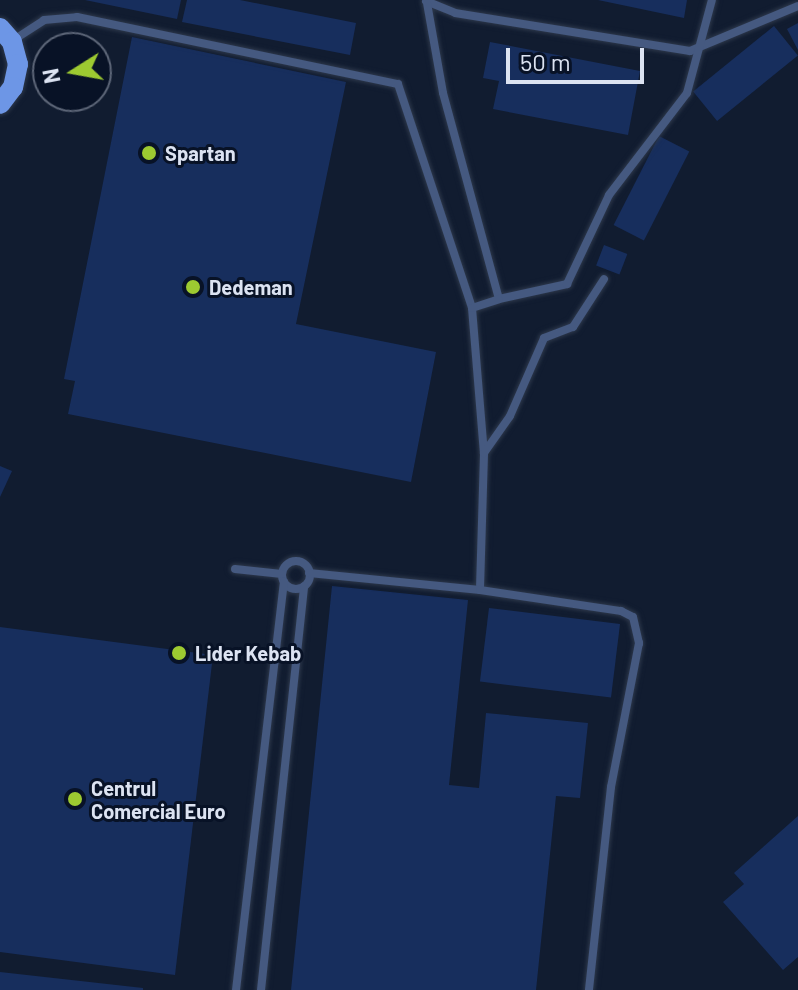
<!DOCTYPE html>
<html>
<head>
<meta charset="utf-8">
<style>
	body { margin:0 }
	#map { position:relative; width:798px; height:990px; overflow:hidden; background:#111c30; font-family:Barlow,sans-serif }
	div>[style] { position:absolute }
	.building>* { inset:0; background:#172e5d; transform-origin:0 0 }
	.roads { filter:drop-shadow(0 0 2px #2d384b) drop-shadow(0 0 2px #2d384b) }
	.service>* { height:8px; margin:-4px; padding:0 4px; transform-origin:4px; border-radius:4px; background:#455980 }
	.service>.ring { margin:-4px; padding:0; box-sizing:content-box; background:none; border:8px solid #455980; border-radius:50% }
	.primary>* { height:20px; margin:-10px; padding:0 10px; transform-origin:10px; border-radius:10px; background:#6d96e6 }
	.dots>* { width:22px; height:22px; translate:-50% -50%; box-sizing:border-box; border:4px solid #081226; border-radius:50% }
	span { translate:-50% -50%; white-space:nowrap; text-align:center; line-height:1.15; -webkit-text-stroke:6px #081226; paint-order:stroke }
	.poi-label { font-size:20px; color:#dce3f2; font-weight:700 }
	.left { translate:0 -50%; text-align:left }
	.north { position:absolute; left:32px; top:32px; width:80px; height:80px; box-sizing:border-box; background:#081226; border:2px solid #5d6678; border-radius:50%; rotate:259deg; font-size:22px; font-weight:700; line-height:32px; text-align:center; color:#dce3f2 }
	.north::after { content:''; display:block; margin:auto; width:28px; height:36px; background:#9dca31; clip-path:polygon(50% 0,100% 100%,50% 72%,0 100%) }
	.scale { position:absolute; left:506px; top:48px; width:138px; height:36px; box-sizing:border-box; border:4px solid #dce3f2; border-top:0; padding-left:10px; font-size:24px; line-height:28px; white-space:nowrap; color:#dce3f2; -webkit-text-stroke:6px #081226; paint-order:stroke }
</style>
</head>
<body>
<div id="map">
	<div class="building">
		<div style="clip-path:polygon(85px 0,181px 0,177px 19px)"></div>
		<div style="clip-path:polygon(187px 0,240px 0,356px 23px,350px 55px,182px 22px)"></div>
		<div style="clip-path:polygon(598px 0,687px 0,684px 18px)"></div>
		<div style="clip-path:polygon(798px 23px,798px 50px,787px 29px)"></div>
		<div style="left:774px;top:26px;width:38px;height:104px;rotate:51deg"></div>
		<div style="clip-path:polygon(132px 37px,346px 82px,296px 324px,436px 352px,411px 482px,68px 414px,75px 381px,64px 379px)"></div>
		<div style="clip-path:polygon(490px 42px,640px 71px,628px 135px,493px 109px,499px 81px,483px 78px)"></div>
		<div style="left:659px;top:136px;width:34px;height:100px;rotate:27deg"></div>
		<div style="left:604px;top:245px;width:25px;height:22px;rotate:21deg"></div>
		<div style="clip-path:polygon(0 466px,12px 471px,0 497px)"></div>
		<div style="clip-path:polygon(332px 586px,468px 600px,449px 785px,479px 788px,486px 713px,588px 723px,580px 798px,556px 796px,536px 990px,291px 990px)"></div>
		<div style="left:489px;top:608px;width:132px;height:74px;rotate:7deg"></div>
		<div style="clip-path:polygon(0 627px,213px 655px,175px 975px,0 952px)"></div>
		<div style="clip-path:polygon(798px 816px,798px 957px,783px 970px,723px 902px,744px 884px,734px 873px)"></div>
		<div style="clip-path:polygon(0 972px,143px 988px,143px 990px,0 990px)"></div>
	</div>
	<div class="roads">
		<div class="service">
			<div style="left:426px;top:1px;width:31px;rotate:22deg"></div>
			<div style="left:455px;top:13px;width:238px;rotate:9.2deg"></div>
			<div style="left:690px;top:51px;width:117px;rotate:-22.6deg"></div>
			<div style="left:427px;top:3px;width:91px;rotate:79.9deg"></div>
			<div style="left:443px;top:93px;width:213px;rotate:74.8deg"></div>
			<div style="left:499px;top:299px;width:70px;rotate:-12.4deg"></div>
			<div style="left:567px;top:284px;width:98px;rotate:-64.7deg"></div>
			<div style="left:609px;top:195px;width:128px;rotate:-52.6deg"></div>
			<div style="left:687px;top:93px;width:96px;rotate:-75deg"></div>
			<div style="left:12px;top:41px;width:38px;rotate:-33deg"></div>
			<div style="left:44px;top:20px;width:33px;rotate:-5deg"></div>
			<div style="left:77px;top:17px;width:328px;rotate:11.8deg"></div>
			<div style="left:398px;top:84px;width:236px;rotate:71.7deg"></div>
			<div style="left:472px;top:308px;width:146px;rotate:85.3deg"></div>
			<div style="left:484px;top:454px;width:136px;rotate:91.7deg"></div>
			<div style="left:472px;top:308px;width:28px;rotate:-18deg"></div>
			<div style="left:484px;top:453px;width:45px;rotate:-54.9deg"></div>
			<div style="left:510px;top:416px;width:85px;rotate:-66.4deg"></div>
			<div style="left:544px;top:338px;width:31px;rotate:-21deg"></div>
			<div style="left:573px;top:327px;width:57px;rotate:-57.1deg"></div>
			<div class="ring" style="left:282px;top:561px;width:20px;height:20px"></div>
			<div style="left:235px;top:569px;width:47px;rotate:6.1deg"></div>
			<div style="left:309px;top:573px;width:172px;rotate:5.7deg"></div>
			<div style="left:480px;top:590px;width:143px;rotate:8.5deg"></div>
			<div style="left:621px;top:611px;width:13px;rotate:27deg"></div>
			<div style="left:633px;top:617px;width:27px;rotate:77deg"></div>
			<div style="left:639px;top:643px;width:147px;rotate:101deg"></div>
			<div style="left:611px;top:787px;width:204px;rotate:96.2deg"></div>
			<div style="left:236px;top:990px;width:411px;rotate:-83.3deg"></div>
			<div style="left:261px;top:990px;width:406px;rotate:-83.9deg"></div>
		</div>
		<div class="primary">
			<div style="left:0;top:28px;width:18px;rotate:49deg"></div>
			<div style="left:12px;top:42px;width:23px;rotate:75deg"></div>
			<div style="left:18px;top:64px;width:24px;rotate:102deg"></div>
			<div style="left:13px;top:87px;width:21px;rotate:127deg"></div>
		</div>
	</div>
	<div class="dots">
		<div style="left:149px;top:153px;background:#9dca31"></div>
		<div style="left:193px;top:287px;background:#9dca31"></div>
		<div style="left:179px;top:653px;background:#9dca31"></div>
		<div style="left:75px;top:799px;background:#9dca31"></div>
	</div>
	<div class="poi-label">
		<span class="left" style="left:165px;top:153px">Spartan</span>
		<span class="left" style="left:209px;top:287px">Dedeman</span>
		<span class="left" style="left:195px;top:653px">Lider Kebab</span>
		<span class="left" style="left:91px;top:800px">Centrul<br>Comercial Euro</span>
	</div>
	<div class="north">N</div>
	<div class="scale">50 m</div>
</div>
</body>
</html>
